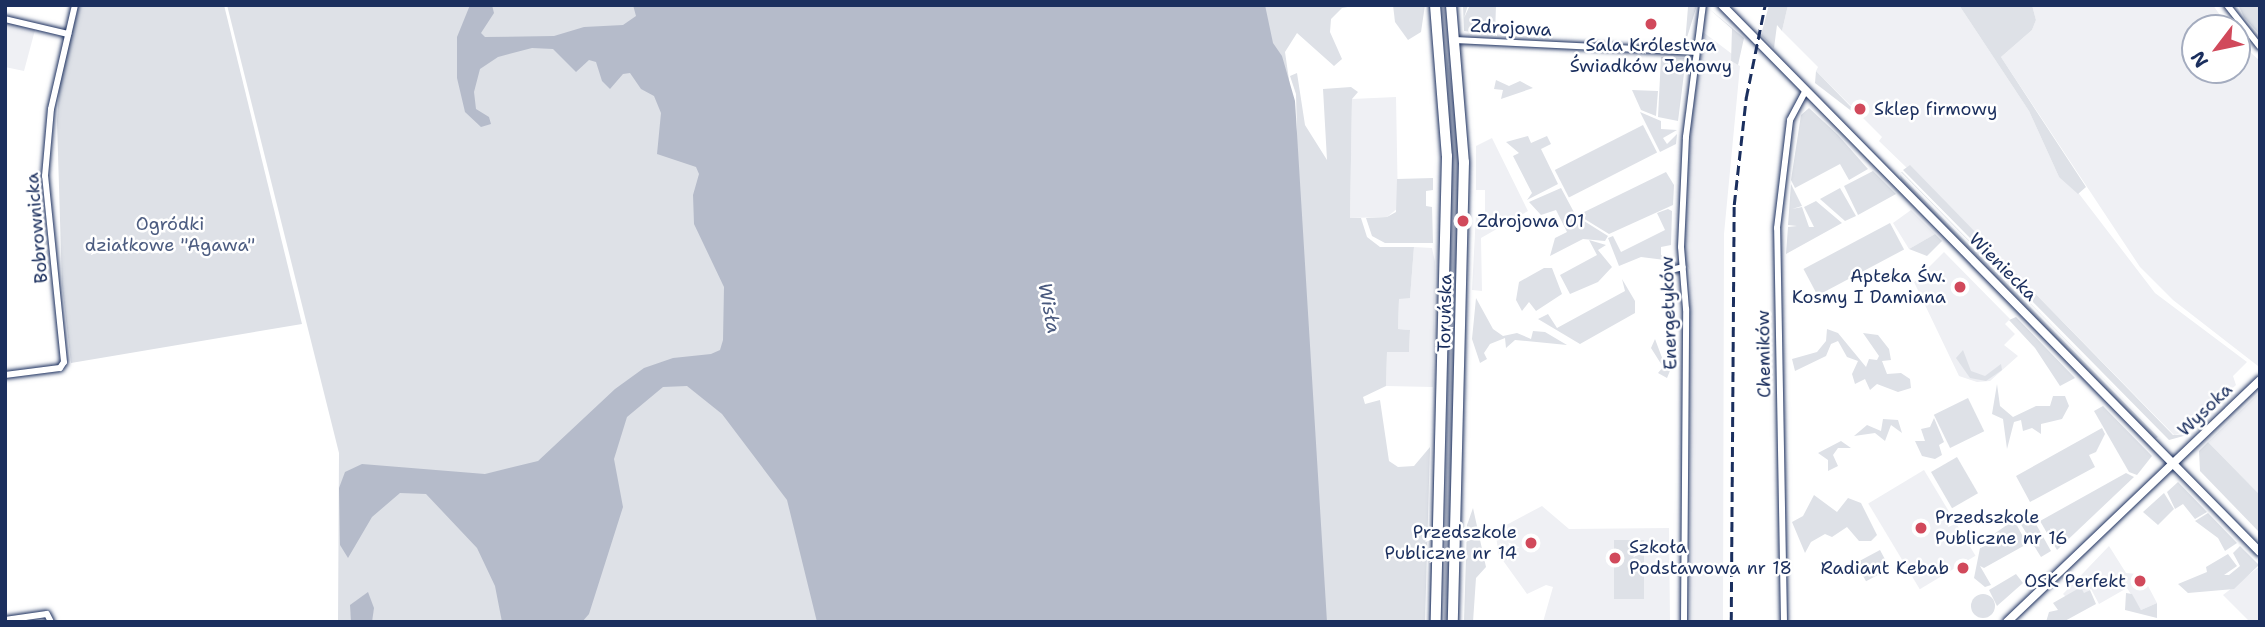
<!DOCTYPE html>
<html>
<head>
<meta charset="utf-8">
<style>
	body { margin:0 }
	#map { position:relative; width:2265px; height:627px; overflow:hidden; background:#fff; font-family:"Shantell Sans",sans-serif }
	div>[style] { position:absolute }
	.built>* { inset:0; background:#eff0f4; transform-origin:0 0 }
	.green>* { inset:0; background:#dee1e7; transform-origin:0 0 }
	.round { border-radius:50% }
	.water>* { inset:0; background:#b5bbca }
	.roads { filter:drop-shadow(0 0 2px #1b2f5e) drop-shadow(0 0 2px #1b2f5e) }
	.minor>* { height:6px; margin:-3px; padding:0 3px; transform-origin:3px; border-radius:3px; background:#fff }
	.tertiary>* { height:8px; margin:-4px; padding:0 4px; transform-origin:4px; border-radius:4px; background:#fff }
	.primary>* { height:10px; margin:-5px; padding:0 5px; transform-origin:5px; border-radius:5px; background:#fff }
	.rail>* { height:2.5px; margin-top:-1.25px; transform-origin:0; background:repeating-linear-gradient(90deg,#1b2f5e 0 10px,transparent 0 15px) }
	.dots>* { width:19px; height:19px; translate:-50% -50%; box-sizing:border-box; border:4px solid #fff; border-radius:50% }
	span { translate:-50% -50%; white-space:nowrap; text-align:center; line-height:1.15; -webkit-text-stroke:5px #fff; paint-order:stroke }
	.street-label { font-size:18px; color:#1b2f5e }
	.poi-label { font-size:18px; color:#1b2f5e }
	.left { translate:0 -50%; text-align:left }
	.right { translate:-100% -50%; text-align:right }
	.park-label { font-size:18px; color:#4c5c80 }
	.water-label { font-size:19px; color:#49597e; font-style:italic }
	.frame { position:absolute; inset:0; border:7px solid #1b2f5e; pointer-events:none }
	.north { position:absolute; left:2181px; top:14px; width:70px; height:70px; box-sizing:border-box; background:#fff; border:2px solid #a4acbf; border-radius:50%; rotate:238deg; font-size:19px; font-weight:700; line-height:28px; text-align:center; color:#1b2f5e }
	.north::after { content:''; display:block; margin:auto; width:24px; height:32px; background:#d1495b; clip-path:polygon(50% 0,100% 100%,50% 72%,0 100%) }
</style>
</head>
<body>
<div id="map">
	<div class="built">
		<div style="clip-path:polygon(1788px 5px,1959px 5px,2029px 111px,2059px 177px,2070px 182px,2155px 293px,2247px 362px,2233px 376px,2236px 385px,2188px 431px,2174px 435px,1910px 166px,1907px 168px,1879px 141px,1882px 137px,1816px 71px,1818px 67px,1782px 31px)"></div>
		<div style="clip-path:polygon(2032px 5px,2213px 5px,2229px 28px,2195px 28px,2195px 70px,2237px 70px,2237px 40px,2260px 61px,2258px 366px,2173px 300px,2140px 267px,2001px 57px,2032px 30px,2036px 20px)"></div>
		<div style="clip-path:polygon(5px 22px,35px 30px,24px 71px,5px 67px)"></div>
		<div style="clip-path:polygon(1703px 32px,1732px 54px,1731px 61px,1740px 66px,1724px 234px,1723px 622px,1690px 622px,1690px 270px,1684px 260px,1691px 128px)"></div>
		<div style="clip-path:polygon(1396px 97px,1398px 208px,1387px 217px,1350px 218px,1352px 99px)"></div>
		<div style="clip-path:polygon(1492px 138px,1528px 211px,1481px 238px,1482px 291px,1472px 290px,1476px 215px,1485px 214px,1485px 190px,1476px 190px,1476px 146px)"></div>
		<div style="clip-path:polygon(1911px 210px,1935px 234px,1909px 249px,1893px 223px)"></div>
		<div style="clip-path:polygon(1414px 247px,1432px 248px,1435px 262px,1433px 387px,1386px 386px,1387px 351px,1409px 352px,1410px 330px,1398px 329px,1399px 298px,1410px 298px)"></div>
		<div style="clip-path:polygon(1944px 252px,2010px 319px,2005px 324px,2015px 334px,2004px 345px,2018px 356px,1990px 381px,1977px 382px,1959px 376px,1914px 282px,1928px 274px,1928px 268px)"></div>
		<div style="clip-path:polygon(2260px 392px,2260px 495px,2208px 442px)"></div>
		<div style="left:1924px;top:470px;width:100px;height:65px;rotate:59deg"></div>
		<div style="clip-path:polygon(1542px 506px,1569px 529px,1669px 528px,1670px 622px,1543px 622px,1553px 587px,1546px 585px,1527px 594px,1499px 555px,1495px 531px)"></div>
		<div style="clip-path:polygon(2109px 546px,2126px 573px,2137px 574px,2147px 584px,2157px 603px,2141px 610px,2127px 588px,2099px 604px,2091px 589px,2084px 594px,2081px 587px,2067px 598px,2063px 594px)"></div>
		<div style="clip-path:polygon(2260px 566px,2260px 622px,2250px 622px,2223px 595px)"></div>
	</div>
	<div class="green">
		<div style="clip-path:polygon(79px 5px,224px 5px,302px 324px,71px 363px,62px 285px,57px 121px,60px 79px)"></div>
		<div style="clip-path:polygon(227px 5px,1359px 5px,1342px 8px,1331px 19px,1330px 32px,1342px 59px,1334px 66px,1297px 33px,1285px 52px,1297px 135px,1296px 94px,1290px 76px,1297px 73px,1305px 125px,1327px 160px,1323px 89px,1351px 87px,1358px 92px,1352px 99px,1350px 218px,1361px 218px,1367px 237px,1380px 247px,1414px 247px,1410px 298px,1399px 299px,1398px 329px,1410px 330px,1409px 352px,1387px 352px,1386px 386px,1363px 397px,1365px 404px,1380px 400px,1389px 461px,1398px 467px,1414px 466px,1430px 447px,1425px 622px,338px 622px,339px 453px)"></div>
		<div style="clip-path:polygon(1425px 5px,1421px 32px,1408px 40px,1395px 22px,1393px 5px)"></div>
		<div style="clip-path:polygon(1463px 5px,1468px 5px,1464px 18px,1470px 5px,1496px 5px,1495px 35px,1464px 31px)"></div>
		<div style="clip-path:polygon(1602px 5px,1697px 5px,1685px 44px,1688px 7px)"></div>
		<div style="clip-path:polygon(1769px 5px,1788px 5px,1782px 31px,1777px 25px,1774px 48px,1761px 35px)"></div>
		<div style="clip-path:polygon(1959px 5px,2032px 5px,2036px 20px,2032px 30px,2001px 57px,2086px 187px,2078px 194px,2059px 177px,2029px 111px)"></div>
		<div style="clip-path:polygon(2238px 5px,2260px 5px,2260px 35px,2244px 17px)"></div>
		<div style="clip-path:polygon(1707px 7px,1744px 38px,1738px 65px,1731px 61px,1732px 29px)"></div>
		<div style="clip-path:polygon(1446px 51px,1460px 142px,1448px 621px,1444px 622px,1451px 144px)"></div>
		<div style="clip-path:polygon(1661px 57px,1686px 58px,1678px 121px,1658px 117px)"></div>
		<div style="clip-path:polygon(1816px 71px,1855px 111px,1854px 113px,1815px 83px)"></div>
		<div style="clip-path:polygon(1496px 80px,1509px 86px,1520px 81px,1533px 88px,1501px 99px,1503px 90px,1494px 89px)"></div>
		<div style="clip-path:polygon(1632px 90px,1658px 91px,1656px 116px,1641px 110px)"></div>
		<div style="clip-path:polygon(1809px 108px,1838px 135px,1868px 169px,1849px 180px,1840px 164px,1795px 188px,1791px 180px,1801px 115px)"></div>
		<div style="clip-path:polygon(1640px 112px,1661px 121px,1661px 129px,1677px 130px,1663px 138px,1667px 144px,1677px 134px,1676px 144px,1660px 152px)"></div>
		<div style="left:1643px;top:125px;width:31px;height:99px;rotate:63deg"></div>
		<div style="clip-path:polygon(1528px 136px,1531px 143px,1547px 136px,1551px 144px,1541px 149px,1558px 184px,1527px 200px,1532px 193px,1513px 156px,1519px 153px,1506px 142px)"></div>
		<div style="clip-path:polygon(1910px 165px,2173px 435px,2191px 434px,2169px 440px,1903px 170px)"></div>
		<div style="clip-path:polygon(1873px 171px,1896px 194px,1858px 215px,1844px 186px)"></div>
		<div style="clip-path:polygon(1666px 172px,1674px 185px,1673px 205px,1609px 234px,1578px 215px)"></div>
		<div style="clip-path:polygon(1901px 172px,1902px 172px,2159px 435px)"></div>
		<div style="clip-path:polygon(1900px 175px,2158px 437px,2155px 439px,1901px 180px)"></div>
		<div style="clip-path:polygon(1433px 178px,1433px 190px,1426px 191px,1426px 206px,1432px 207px,1433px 243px,1385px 243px,1372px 236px,1366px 218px,1387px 217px,1396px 212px,1397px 179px)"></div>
		<div style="clip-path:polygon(1791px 184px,1802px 206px,1792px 209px,1802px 207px,1809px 227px,1814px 227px,1804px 207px,1816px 201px,1842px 223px,1786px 254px,1788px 227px,1797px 226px,1788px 225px)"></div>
		<div style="clip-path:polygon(1561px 188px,1576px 216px,1608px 236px,1605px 241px,1583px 239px,1550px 256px,1555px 238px,1567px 232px,1556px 210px,1541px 215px,1529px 202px)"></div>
		<div style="clip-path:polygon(1840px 188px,1856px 216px,1845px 221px,1820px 199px)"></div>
		<div style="clip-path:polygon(1668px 209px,1672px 211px,1671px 245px,1661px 247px,1661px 255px,1670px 256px,1670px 265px,1665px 260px,1641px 257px,1619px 266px,1608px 238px,1613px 236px,1621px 252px,1665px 230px,1657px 213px)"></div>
		<div style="left:1890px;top:223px;width:30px;height:98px;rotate:62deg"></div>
		<div style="clip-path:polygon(1935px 234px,1942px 241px,1927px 256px,1909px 249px)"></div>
		<div style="clip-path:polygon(1589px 240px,1606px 245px,1598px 250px,1612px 267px,1598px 282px,1570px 294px,1560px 275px,1597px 255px)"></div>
		<div style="clip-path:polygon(1544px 268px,1552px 268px,1562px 294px,1536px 311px,1529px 302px,1522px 311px,1516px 300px,1519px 282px)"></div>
		<div style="clip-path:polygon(1622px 279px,1635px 301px,1635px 313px,1580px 344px,1538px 319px,1548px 314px,1557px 328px,1625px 291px)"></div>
		<div style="clip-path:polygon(1476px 298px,1493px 329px,1503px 336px,1517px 333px,1531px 339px,1533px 331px,1545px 332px,1567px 345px,1515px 340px,1506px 348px,1505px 338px,1490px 344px,1484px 353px,1487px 359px,1480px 363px,1472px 339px)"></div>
		<div style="clip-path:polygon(2016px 317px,2075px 378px,2060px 386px,2035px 348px,2009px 320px)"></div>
		<div style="clip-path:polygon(1827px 329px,1838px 333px,1866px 367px,1869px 359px,1877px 360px,1879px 356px,1863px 333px,1878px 335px,1889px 349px,1891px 360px,1882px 361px,1887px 374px,1901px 373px,1910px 379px,1911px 388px,1898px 392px,1877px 384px,1870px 390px,1865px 379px,1855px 384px,1852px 374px,1858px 361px,1847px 357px,1838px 341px,1831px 344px,1826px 356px,1795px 371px,1792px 359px,1817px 352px,1826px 341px)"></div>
		<div style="clip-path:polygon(1655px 339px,1664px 363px,1672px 366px,1667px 378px,1658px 373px,1663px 367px,1651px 348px)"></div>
		<div style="clip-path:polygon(1963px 350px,1971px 371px,1985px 376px,2001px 364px,2002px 370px,1986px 381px,1970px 378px,1956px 358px)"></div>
		<div style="clip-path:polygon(1437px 367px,1431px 622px,1429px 622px)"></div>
		<div style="clip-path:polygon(1997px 384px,2000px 406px,2013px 417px,2036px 406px,2050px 406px,2053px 396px,2065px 396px,2069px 406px,2062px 419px,2041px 424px,2041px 434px,2032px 428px,2023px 431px,2021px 420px,2014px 422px,2007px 449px,2003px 419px,1992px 414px)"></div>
		<div style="left:1968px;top:398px;width:37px;height:38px;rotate:64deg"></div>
		<div style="clip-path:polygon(2103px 406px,2152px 456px,2137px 475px,2129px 472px,2094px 411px)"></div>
		<div style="clip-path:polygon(1934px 418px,1944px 442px,1939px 445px,1942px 455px,1935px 459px,1922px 456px,1915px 441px,1925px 441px,1921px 429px,1930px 427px)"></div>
		<div style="clip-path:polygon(1883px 419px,1898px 420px,1902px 433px,1891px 425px,1885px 441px,1875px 433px,1854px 436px,1867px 425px,1881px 431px)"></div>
		<div style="clip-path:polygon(2102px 428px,2105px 434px,2096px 452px,2089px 455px,2095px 467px,2030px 502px,2016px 476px)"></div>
		<div style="clip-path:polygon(1841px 441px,1851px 448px,1838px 448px,1833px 455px,1838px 466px,1828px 471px,1828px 460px,1818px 453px)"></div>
		<div style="clip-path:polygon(2208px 442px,2260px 495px,2260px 533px,2200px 471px,2199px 451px)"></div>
		<div style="left:1957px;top:457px;width:42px;height:30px;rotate:60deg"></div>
		<div style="clip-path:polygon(2126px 473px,2134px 477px,2057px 550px,2040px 521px)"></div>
		<div style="clip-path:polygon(2178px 482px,2207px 512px,2195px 519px,2183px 504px,2175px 509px,2167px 492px)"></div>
		<div style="clip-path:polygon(2164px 493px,2174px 509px,2158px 525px,2143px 512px)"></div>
		<div style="clip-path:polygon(1814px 495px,1837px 512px,1848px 498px,1861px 503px,1877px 535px,1871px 541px,1859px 541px,1847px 527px,1832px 537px,1825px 534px,1811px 542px,1805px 553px,1792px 522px,1803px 516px)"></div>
		<div style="clip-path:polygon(1473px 508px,1486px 567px,1476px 578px,1473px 622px,1464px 622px,1467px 525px)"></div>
		<div style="clip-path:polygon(2027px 508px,2051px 551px,2041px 557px,2017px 518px)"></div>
		<div style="clip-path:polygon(2208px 513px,2237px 543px,2225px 551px,2218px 538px,2195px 521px)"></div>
		<div style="clip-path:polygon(2014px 520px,2027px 544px,1984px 568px,1980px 566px,1991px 585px,1985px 587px,1974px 578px,1981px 543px)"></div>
		<div style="left:1614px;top:540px;width:30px;height:59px"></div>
		<div style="clip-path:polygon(2240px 546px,2259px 565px,2234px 589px,2188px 593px,2178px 584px,2207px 572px,2206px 567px,2228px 554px,2237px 566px,2224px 575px,2229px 575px,2240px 566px,2233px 553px)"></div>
		<div style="left:1880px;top:550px;width:21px;height:27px;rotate:62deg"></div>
		<div style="clip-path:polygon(2016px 574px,2023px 583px,1997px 606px,1989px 590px)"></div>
		<div style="clip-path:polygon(2081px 587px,2084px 593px,2090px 590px,2096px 604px,2063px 622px,2046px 622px,2049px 612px,2058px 610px,2053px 603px)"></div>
		<div style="clip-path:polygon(2126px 593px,2132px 594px,2141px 610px,2157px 603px,2157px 618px,2125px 610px)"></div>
		<div class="round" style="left:1971px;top:594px;width:24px;height:24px"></div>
	</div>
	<div class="water">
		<div style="clip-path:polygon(470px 5px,492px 5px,494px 13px,481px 33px,485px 37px,554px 36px,584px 27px,623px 25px,636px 16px,633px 5px,1265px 5px,1273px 43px,1282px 56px,1295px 101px,1327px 622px,817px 622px,787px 500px,722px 414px,687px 386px,663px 387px,627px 417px,614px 459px,623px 507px,589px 614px,582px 622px,502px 622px,495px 586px,477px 548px,426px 494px,400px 493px,372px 517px,348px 558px,340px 545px,339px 488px,345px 472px,362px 464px,485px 474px,538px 461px,615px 389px,644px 368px,673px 358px,711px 354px,720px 350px,723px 340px,724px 287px,694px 224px,693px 195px,699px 174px,696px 167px,657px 154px,661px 113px,654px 96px,641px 89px,630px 73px,623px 74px,610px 89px,602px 81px,596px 62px,589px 60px,576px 72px,553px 49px,532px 48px,498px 57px,480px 69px,474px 92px,476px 109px,489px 117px,491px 124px,481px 127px,465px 112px,457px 78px,457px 37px)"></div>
		<div style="clip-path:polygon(368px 592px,374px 608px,372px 622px,351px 622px,350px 605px)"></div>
	</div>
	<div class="roads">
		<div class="minor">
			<div style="left:2227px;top:5px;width:53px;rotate:51.8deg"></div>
			<div style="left:5px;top:19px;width:65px;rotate:13.4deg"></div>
			<div style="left:1453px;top:40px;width:242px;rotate:2.8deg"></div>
			<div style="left:1671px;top:270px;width:12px;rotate:-14deg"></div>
			<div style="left:5px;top:375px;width:55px;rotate:-7.3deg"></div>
			<div style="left:60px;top:368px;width:7px;rotate:-56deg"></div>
			<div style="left:64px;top:362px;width:187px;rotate:-95.8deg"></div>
			<div style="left:45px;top:176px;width:67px;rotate:-84.9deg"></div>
			<div style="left:51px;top:109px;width:107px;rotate:-77deg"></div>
			<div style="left:5px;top:620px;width:42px;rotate:-8.1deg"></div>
			<div style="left:47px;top:614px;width:9px;rotate:63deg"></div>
			<div style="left:1684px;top:622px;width:313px;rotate:-89.6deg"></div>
			<div style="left:1686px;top:309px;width:62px;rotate:-94.6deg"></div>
			<div style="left:1681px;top:247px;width:110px;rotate:-87.4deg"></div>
			<div style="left:1686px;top:137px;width:133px;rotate:-82.7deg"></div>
			<div style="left:1784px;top:622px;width:394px;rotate:-91deg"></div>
			<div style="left:1777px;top:228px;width:109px;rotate:-83.1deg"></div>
			<div style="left:1790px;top:120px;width:34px;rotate:-62deg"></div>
		</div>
		<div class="tertiary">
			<div style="left:1722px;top:5px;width:767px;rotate:45.48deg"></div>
			<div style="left:2007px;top:622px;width:350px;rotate:-43.7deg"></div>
		</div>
		<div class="primary">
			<div style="left:1435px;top:5px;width:151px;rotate:85.5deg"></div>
			<div style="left:1447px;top:156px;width:466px;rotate:91.4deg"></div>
			<div style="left:1451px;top:5px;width:158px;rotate:85.3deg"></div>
			<div style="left:1464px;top:162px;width:460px;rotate:91.4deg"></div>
		</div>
	</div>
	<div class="rail">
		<div style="left:1731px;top:622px;width:417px;rotate:-89.6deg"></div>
		<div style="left:1734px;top:205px;width:108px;rotate:-83.6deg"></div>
		<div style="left:1746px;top:98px;width:95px;rotate:-78.5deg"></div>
	</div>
	<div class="dots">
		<div style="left:1651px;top:24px;background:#d1495b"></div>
		<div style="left:1860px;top:109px;background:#d1495b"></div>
		<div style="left:1463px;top:221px;background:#d1495b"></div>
		<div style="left:1960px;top:287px;background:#d1495b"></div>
		<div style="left:1921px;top:528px;background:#d1495b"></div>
		<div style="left:1531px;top:543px;background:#d1495b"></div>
		<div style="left:1615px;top:558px;background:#d1495b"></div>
		<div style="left:1963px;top:568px;background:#d1495b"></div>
		<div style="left:2140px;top:581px;background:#d1495b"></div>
	</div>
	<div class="street-label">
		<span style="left:1511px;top:28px;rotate:3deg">Zdrojowa</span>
		<span style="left:37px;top:228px;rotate:-95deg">Bobrownicka</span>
		<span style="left:2003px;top:267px;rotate:45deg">Wieniecka</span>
		<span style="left:1445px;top:313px;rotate:-89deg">Toruńska</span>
		<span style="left:1669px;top:313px;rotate:-92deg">Energetyków</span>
		<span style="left:1764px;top:354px;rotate:-91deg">Chemików</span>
		<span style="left:2205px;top:410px;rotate:-44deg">Wysoka</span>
	</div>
	<div class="poi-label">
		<span style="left:1651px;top:56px">Sala Królestwa<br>Świadków Jehowy</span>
		<span class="left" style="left:1874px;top:109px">Sklep firmowy</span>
		<span class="left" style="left:1477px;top:221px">Zdrojowa 01</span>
		<span class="right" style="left:1946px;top:287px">Apteka Św.<br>Kosmy I Damiana</span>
		<span class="left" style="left:1935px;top:528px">Przedszkole<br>Publiczne nr 16</span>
		<span class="right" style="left:1517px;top:543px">Przedszkole<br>Publiczne nr 14</span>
		<span class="left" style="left:1629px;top:558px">Szkoła<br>Podstawowa nr 18</span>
		<span class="right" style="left:1949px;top:568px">Radiant Kebab</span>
		<span class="right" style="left:2126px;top:581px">OSK Perfekt</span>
	</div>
	<div class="park-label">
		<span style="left:170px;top:235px">Ogródki<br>działkowe "Agawa"</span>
	</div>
	<div class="water-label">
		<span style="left:1049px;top:308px;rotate:79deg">Wisła</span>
	</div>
	<div class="frame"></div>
	<div class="north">N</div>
</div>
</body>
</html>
